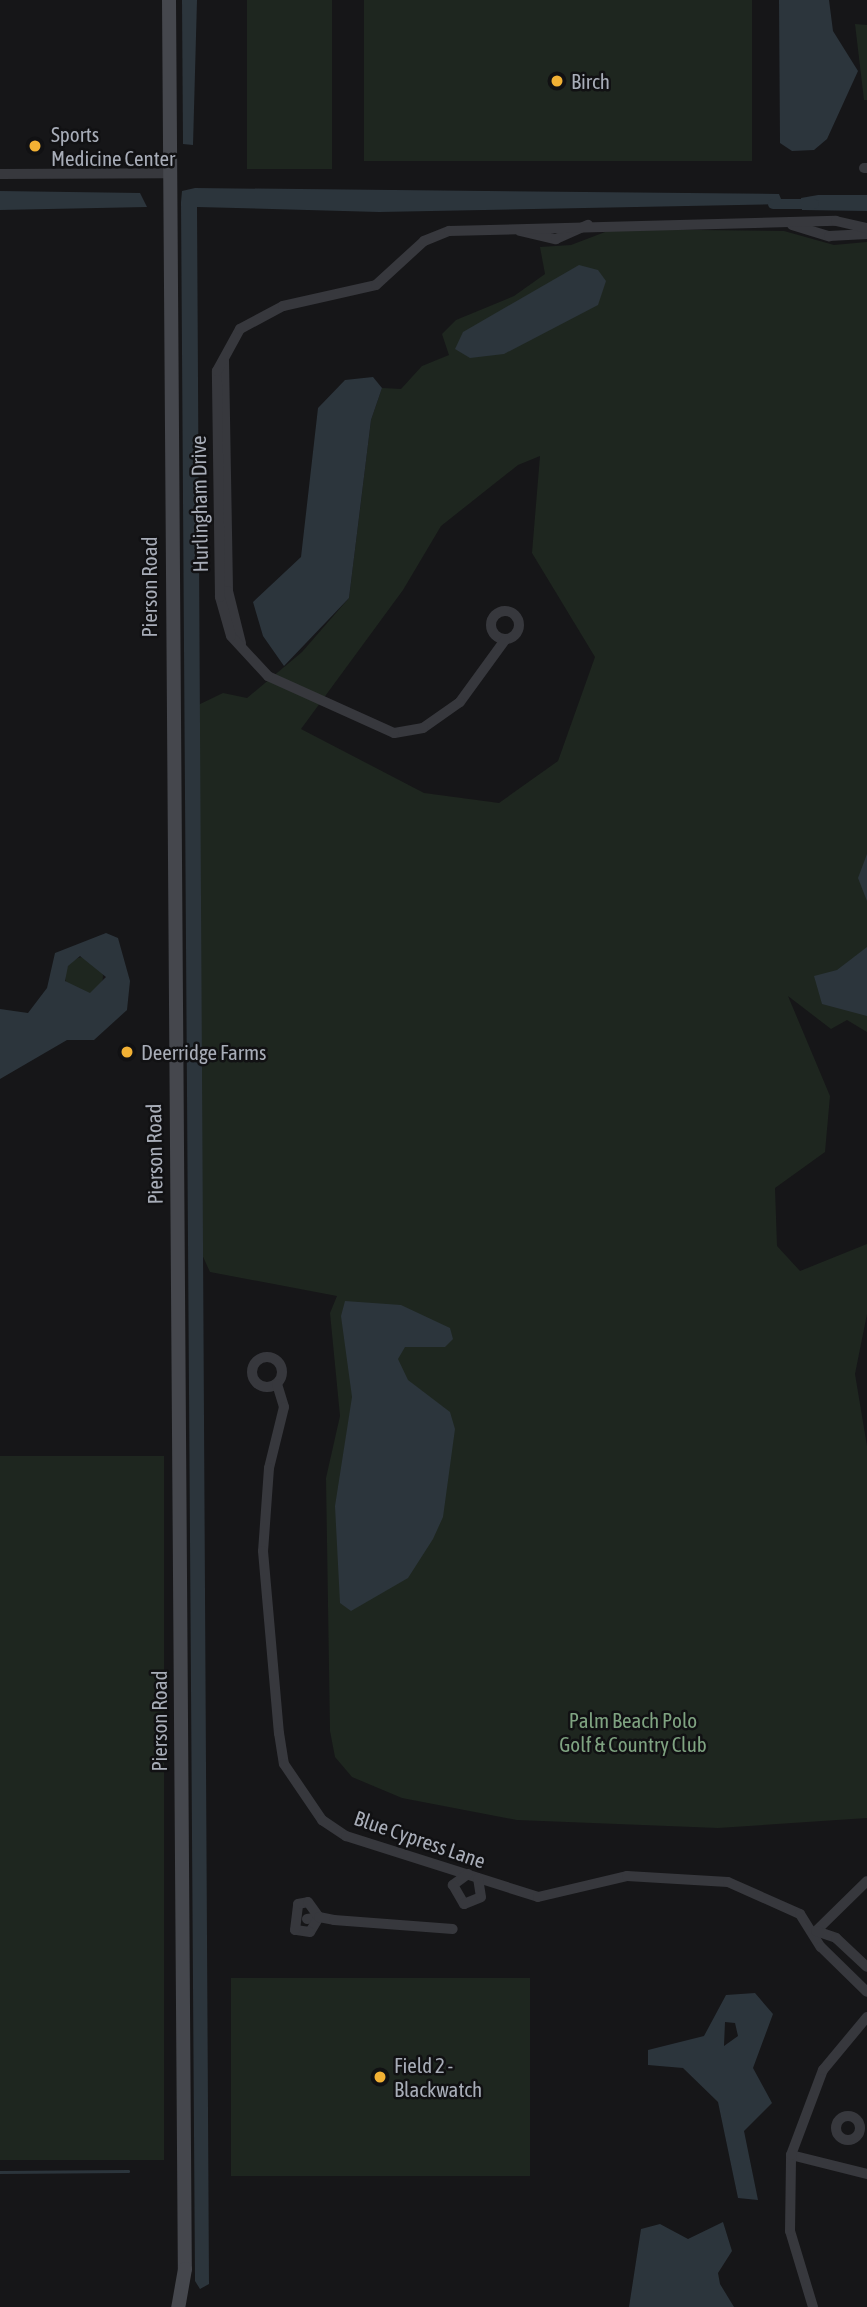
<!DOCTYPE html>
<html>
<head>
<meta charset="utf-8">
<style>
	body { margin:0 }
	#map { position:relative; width:867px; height:2307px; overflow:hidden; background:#161618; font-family:"Asap Condensed",sans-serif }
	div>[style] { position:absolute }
	.green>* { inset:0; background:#1e261f; transform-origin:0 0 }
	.round { border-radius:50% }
	.water>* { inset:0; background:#2c353c }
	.stream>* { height:2.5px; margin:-1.25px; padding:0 1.25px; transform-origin:1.25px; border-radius:1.25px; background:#2c353c }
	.canal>* { height:10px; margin:-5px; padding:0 5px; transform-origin:5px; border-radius:5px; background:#2c353c }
	.street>* { height:10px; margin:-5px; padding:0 5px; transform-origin:5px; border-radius:5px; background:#37383d }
	.street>.ring { margin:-5px; padding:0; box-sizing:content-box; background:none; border:10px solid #37383d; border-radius:50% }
	.secondary>* { height:14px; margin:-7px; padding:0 7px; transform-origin:7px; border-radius:7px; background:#45474d }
	.dots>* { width:19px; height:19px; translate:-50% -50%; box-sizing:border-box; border:4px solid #111113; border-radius:50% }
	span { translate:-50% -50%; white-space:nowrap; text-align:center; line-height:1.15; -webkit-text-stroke:5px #111113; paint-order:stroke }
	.poi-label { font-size:21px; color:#a8adb8 }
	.left { translate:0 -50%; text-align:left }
	.street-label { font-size:21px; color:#a8adb8 }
	.park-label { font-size:21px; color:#7fa381 }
</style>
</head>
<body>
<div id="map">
	<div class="green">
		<div style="left:247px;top:0;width:85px;height:169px"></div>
		<div style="left:364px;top:0;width:388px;height:161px"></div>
		<div style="clip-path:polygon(855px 24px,867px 25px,867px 100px,864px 100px)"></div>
		<div style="clip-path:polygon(evenodd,613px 229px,784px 231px,834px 245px,867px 242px,867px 1032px,847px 1020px,831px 1029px,788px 996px,830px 1096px,825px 1152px,775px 1188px,777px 1246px,800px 1271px,867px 1244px,867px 1314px,855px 1374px,867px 1446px,867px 1818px,718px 1828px,517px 1820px,402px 1798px,352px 1777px,335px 1757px,330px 1731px,326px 1478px,340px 1416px,330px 1313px,337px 1296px,210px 1272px,200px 1250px,198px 705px,223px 693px,247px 698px,302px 652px,349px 598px,371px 420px,382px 388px,401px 389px,422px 366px,449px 355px,442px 334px,456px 320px,514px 296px,545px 274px,540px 247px,571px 245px,613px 229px,540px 456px,532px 553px,595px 657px,558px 761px,499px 803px,424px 793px,301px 729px,403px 590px,441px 526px,518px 465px,540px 456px)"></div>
		<div class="round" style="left:65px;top:957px;width:38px;height:38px"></div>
		<div style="left:0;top:1456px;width:164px;height:704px"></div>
		<div style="left:231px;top:1978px;width:299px;height:198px"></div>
	</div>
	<div class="water">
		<div style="clip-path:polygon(182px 0,197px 0,193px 145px,183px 144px)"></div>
		<div style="clip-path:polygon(779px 0,829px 0,833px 31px,858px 71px,827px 139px,814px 150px,792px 151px,780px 143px)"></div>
		<div style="clip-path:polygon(195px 188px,779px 194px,783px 204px,379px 212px,197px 207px,209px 2284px,200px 2289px,195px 2281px,181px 202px,182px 191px)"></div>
		<div style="clip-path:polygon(0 191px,140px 193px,147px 207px,0 210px)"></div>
		<div style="clip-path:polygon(818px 195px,867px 195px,867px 211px,802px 210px,801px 198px)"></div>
		<div style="clip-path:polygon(579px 265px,598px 270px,606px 281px,598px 305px,504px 354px,470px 358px,455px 349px,463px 332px)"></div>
		<div style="clip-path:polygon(373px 377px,382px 388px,371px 420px,349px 598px,284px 666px,263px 636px,253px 602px,301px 557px,318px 408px,345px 380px)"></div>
		<div style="clip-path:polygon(867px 854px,867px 901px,858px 878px)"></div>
		<div style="clip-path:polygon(evenodd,106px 933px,118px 938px,130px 981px,127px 1010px,94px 1040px,67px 1040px,0 1079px,0 1009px,28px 1013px,47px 988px,55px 953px,106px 933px,80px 956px,106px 977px,90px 993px,65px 981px,68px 966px,80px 956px)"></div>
		<div style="clip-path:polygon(867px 947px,867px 1016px,822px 1004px,814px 976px,837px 970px)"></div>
		<div style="clip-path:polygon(345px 1301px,401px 1305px,450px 1328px,453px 1339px,445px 1347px,405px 1347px,398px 1359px,408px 1380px,450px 1412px,455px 1429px,443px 1517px,433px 1539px,408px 1578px,351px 1611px,340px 1603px,335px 1506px,352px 1397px,341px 1316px)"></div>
		<div style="clip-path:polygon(evenodd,755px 1993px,773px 2014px,753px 2068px,772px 2103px,744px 2131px,758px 2200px,738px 2198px,718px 2102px,683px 2068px,648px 2065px,648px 2050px,704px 2036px,726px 1995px,755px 1993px,725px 2022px,735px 2023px,738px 2036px,724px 2046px,725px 2022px)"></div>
		<div style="clip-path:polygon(723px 2222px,732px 2251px,718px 2273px,720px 2284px,734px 2307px,629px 2307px,641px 2229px,660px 2224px,688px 2239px)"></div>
	</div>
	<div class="stream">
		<div style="left:0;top:2172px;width:128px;rotate:-0.4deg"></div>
	</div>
	<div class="canal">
		<div style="left:773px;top:204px;width:41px"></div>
	</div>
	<div class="street">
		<div style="left:864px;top:168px;width:3px"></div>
		<div style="left:0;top:174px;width:167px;rotate:-0.3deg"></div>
		<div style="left:792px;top:225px;width:39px;rotate:17deg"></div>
		<div style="left:829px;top:236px;width:38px;rotate:-3deg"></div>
		<div style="left:520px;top:231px;width:37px;rotate:13deg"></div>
		<div style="left:556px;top:239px;width:35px;rotate:-24deg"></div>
		<div style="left:224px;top:360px;width:231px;rotate:89deg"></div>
		<div style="left:228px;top:591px;width:54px;rotate:76deg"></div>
		<div class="ring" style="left:491px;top:611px;width:18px;height:18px"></div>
		<div style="left:505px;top:640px;width:77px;rotate:126deg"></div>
		<div style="left:460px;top:702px;width:45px;rotate:144.9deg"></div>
		<div style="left:423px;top:728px;width:29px;rotate:170deg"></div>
		<div style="left:394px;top:733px;width:138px;rotate:-155.7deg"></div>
		<div style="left:268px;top:676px;width:54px;rotate:-132.8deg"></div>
		<div style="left:231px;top:636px;width:41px;rotate:-105.8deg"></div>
		<div style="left:220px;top:597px;width:226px;rotate:-90.8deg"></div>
		<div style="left:217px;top:371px;width:48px;rotate:-61.3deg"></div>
		<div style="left:240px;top:329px;width:49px;rotate:-28.1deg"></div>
		<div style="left:283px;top:306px;width:95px;rotate:-12.7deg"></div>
		<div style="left:376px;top:285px;width:65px;rotate:-42.5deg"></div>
		<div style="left:424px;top:241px;width:27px;rotate:-22deg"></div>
		<div style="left:449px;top:231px;width:387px;rotate:-1.5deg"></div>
		<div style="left:836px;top:221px;width:32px;rotate:13deg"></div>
		<div class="ring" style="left:252px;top:1357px;width:20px;height:20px"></div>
		<div style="left:277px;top:1384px;width:24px;rotate:73deg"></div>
		<div style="left:284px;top:1407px;width:63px;rotate:103.8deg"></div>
		<div style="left:269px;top:1468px;width:83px;rotate:94.1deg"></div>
		<div style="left:263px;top:1551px;width:183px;rotate:85deg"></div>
		<div style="left:279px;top:1733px;width:31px;rotate:81deg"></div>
		<div style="left:284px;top:1764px;width:68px;rotate:55.8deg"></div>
		<div style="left:322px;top:1820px;width:29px;rotate:34deg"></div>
		<div style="left:346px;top:1836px;width:201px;rotate:17.6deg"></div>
		<div style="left:538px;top:1897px;width:91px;rotate:-13.3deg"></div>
		<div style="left:627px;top:1876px;width:101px;rotate:3.4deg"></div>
		<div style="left:728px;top:1882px;width:79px;rotate:24deg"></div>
		<div style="left:800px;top:1914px;width:39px;rotate:58deg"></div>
		<div style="left:821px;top:1947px;width:64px;rotate:44.4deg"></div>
		<div style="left:468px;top:1874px;width:19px;rotate:144deg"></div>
		<div style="left:453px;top:1885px;width:22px;rotate:60deg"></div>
		<div style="left:464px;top:1904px;width:18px;rotate:-22deg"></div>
		<div style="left:481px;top:1897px;width:19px;rotate:-99deg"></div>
		<div style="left:307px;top:1919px;width:12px;rotate:-9deg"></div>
		<div style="left:319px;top:1917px;width:17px;rotate:121deg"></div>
		<div style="left:310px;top:1932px;width:15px;rotate:-172deg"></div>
		<div style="left:295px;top:1930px;width:26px;rotate:-83deg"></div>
		<div style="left:298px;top:1904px;width:10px;rotate:-11deg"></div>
		<div style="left:308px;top:1902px;width:19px;rotate:54deg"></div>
		<div style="left:319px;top:1917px;width:15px;rotate:11deg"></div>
		<div style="left:334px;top:1920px;width:119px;rotate:4.3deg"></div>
		<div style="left:816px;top:1931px;width:71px;rotate:-44.4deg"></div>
		<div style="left:816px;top:1931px;width:21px;rotate:19deg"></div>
		<div style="left:836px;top:1938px;width:42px;rotate:43.1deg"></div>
		<div class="ring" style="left:836px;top:2116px;width:14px;height:14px"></div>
		<div style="left:791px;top:2155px;width:78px;rotate:14deg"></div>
		<div style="left:813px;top:2307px;width:79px;rotate:-106.8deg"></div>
		<div style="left:790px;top:2231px;width:76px;rotate:-89.2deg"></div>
		<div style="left:791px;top:2155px;width:91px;rotate:-69.4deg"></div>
		<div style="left:823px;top:2070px;width:69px;rotate:-50.3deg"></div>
	</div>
	<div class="secondary">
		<div style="left:169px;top:0;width:2269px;rotate:89.6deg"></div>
		<div style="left:185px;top:2269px;width:39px;rotate:100deg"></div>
	</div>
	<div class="dots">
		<div style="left:557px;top:81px;background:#f2b134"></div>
		<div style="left:35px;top:146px;background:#f2b134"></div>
		<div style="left:127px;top:1052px;background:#f2b134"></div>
		<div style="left:380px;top:2077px;background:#f2b134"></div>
	</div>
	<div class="poi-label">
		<span class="left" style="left:571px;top:81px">Birch</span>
		<span class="left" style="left:51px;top:146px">Sports<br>Medicine Center</span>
		<span class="left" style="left:141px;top:1052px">Deerridge Farms</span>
		<span class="left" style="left:394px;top:2077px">Field 2 -<br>Blackwatch</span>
	</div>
	<div class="street-label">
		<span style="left:199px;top:504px;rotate:-91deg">Hurlingham Drive</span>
		<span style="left:149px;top:587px;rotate:-90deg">Pierson Road</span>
		<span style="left:154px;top:1154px;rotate:-91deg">Pierson Road</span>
		<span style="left:159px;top:1721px;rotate:-90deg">Pierson Road</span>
		<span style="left:420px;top:1839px;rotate:19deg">Blue Cypress Lane</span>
	</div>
	<div class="park-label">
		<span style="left:633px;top:1732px">Palm Beach Polo<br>Golf &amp; Country Club</span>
	</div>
</div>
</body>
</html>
